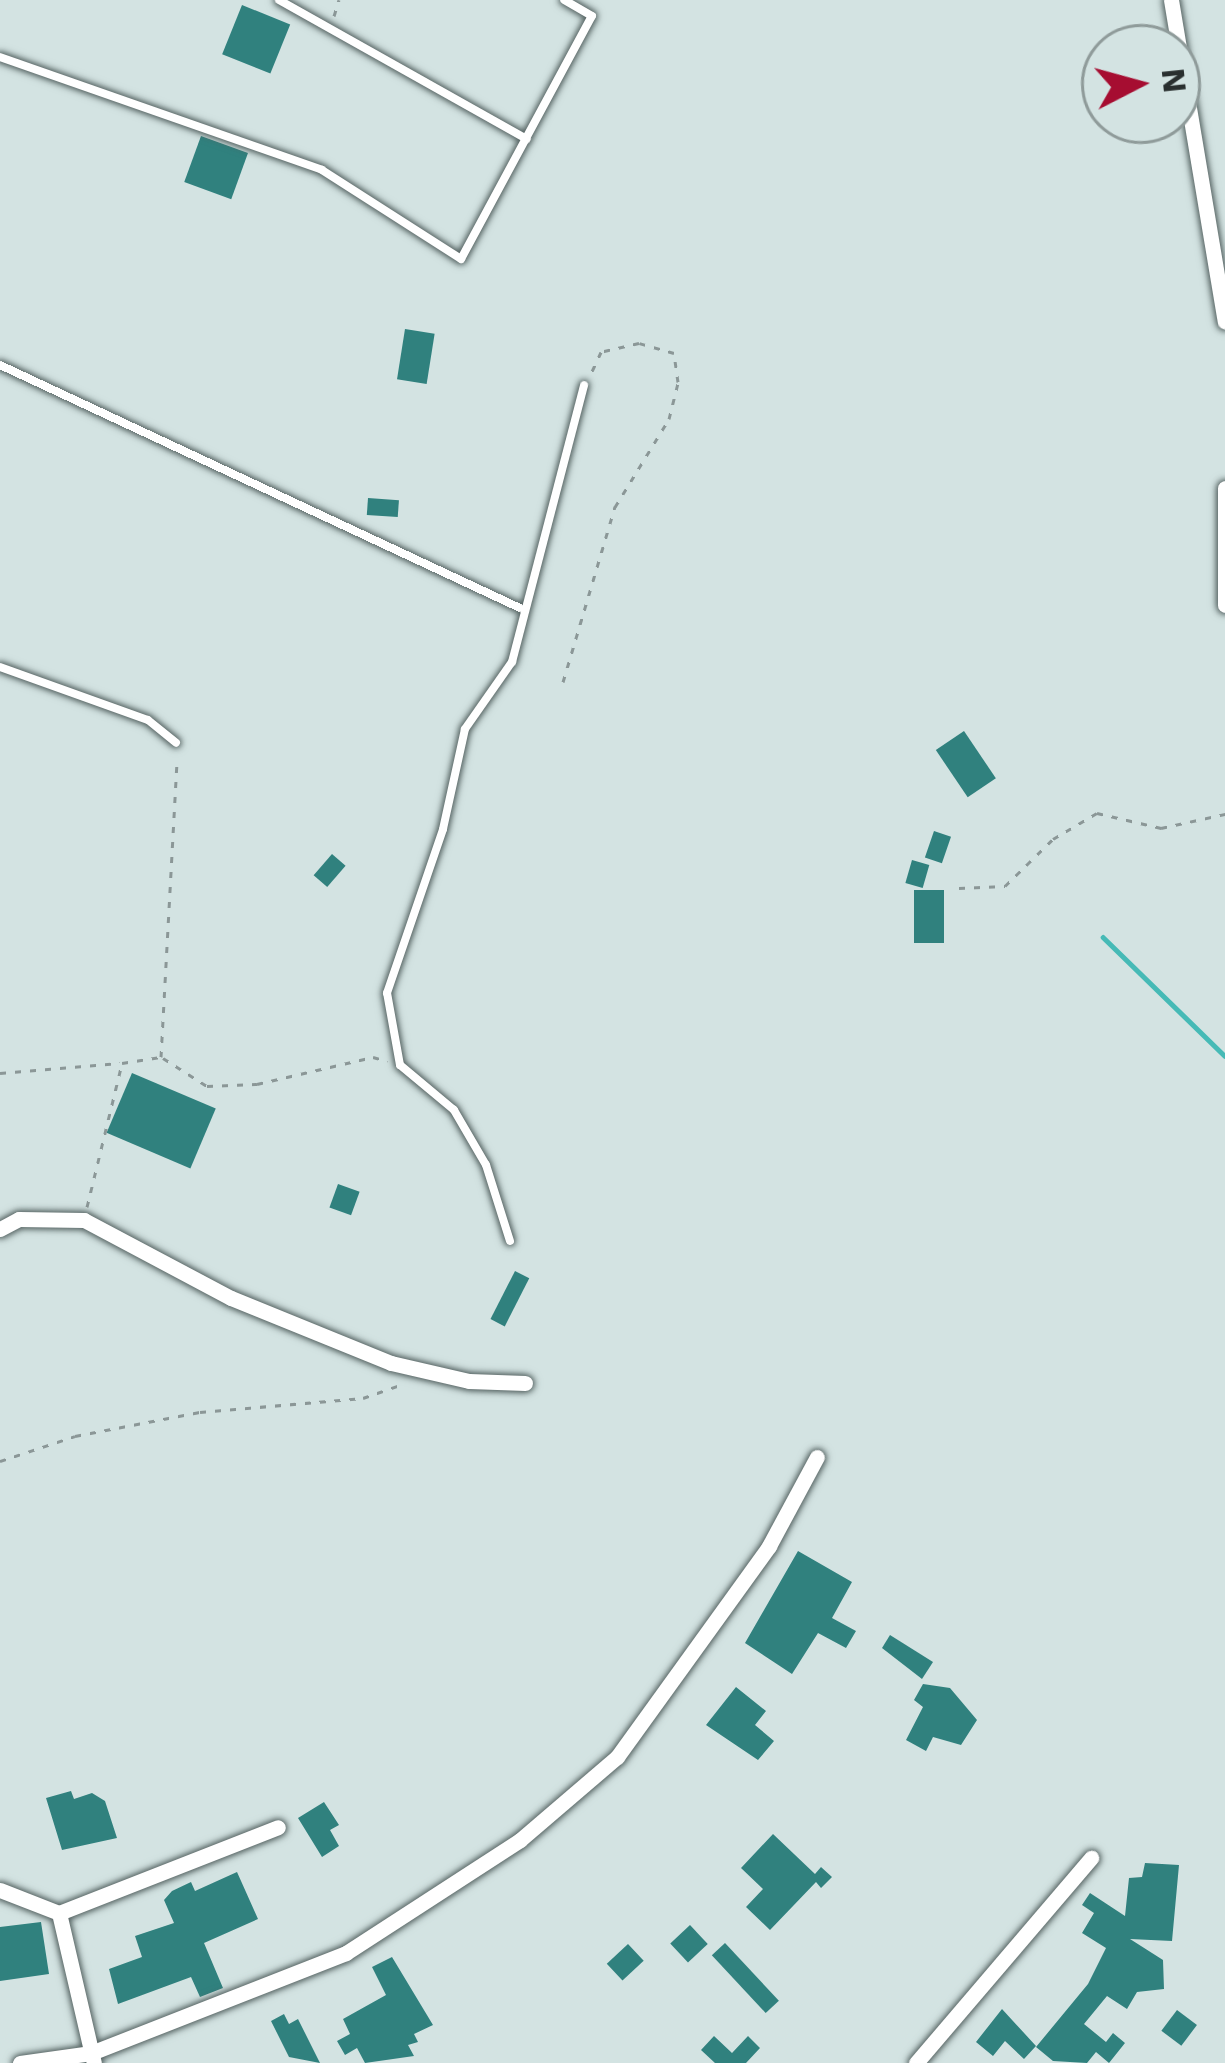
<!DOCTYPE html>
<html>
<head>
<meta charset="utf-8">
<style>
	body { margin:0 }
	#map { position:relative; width:1225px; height:2063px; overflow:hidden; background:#d3e3e2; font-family:"Work Sans",sans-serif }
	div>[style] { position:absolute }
	.stream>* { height:4.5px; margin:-2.25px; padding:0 2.25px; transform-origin:2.25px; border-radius:2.25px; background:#46bab6 }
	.building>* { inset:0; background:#30817e; transform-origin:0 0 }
	.path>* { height:3px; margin-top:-1.5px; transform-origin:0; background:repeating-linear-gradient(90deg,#8b9797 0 6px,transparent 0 15px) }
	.roads { filter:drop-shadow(0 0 3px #556362) drop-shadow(0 0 3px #556362) }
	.lane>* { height:8px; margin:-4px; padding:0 4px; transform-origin:4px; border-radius:4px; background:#fff }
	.street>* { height:15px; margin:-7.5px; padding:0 7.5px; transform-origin:7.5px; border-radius:7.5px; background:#fff }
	span { translate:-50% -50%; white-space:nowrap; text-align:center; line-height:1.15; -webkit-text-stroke:12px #d3e3e2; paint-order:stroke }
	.north { position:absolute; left:1081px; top:24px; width:120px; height:120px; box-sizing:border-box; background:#d3e3e2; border:3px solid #8f9b9a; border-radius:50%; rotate:84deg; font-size:33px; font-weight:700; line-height:48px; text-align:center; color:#292f2f }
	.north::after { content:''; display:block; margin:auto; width:42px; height:54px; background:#a60d31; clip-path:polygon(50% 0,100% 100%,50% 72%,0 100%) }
</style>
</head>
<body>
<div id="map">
	<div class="stream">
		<div style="left:1103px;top:937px;width:170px;rotate:44.3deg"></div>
	</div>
	<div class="building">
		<div style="left:242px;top:5px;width:52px;height:53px;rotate:22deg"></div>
		<div style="left:201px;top:136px;width:50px;height:49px;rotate:20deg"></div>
		<div style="left:405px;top:329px;width:30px;height:51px;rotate:9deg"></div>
		<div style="left:368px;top:498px;width:31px;height:17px;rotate:4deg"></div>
		<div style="left:964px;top:731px;width:57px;height:34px;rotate:56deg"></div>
		<div style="left:934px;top:831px;width:18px;height:28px;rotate:19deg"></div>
		<div style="left:332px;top:854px;width:18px;height:28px;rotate:41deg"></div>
		<div style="left:912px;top:860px;width:18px;height:24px;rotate:16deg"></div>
		<div style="left:914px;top:890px;width:30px;height:53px"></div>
		<div style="left:132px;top:1073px;width:91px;height:65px;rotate:23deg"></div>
		<div style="left:338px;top:1184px;width:23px;height:25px;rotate:20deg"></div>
		<div style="left:515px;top:1271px;width:16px;height:54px;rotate:27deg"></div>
		<div style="clip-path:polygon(798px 1551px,852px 1582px,832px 1618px,856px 1631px,846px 1648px,818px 1633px,792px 1674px,745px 1643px)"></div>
		<div style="clip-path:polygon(890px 1635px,933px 1662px,922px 1679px,882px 1648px)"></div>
		<div style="clip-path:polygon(923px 1684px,950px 1688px,977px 1720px,961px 1745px,933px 1737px,926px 1751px,906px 1740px,923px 1707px,914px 1700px)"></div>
		<div style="clip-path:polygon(736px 1687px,766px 1711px,755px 1725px,774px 1741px,758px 1760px,706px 1725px)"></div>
		<div style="clip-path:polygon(71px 1791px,74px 1799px,92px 1793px,105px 1801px,117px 1838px,62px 1850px,46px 1798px)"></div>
		<div style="clip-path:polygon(324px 1802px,339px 1825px,330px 1830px,339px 1846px,322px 1857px,298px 1818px)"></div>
		<div style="clip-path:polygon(773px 1834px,815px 1874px,821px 1867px,832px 1877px,821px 1888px,816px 1882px,770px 1930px,746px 1907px,763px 1889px,741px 1868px)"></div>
		<div style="clip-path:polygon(1145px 1863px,1179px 1865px,1172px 1941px,1130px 1939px,1163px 1960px,1164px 1989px,1137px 1992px,1127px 2009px,1107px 1996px,1084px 2024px,1106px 2042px,1113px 2033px,1125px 2043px,1109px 2063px,1096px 2052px,1087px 2063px,1053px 2061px,1036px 2047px,1088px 1984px,1106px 1948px,1082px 1933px,1094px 1913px,1082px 1905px,1090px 1893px,1125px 1916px,1129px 1878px,1142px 1877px)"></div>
		<div style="clip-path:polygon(237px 1872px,258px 1919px,204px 1943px,223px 1988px,200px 1997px,191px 1977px,118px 2004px,109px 1969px,142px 1957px,135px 1936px,174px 1923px,164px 1900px,172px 1891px,191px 1882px,195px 1891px)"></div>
		<div style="clip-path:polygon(41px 1922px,49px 1974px,0 1981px,0 1927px)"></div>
		<div style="left:690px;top:1925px;width:26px;height:27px;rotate:47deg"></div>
		<div style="left:725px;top:1943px;width:79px;height:18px;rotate:47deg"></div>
		<div style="left:628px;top:1944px;width:23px;height:29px;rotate:47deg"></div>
		<div style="clip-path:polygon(392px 1957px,433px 2025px,414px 2034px,418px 2042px,408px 2045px,414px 2056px,365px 2063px,357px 2048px,345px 2055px,337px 2041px,350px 2034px,343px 2019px,386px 1995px,372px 1967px)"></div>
		<div style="clip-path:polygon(1002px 2009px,1036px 2046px,1024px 2059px,1005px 2041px,993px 2056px,976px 2042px)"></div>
		<div style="left:1177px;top:2010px;width:25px;height:26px;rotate:37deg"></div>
		<div style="clip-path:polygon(284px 2014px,289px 2024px,298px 2019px,320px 2063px,289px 2057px,271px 2021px)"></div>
		<div style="clip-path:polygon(714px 2036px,732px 2053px,748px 2036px,760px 2048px,746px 2063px,715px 2063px,701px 2050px)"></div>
	</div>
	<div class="path">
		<div style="left:334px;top:16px;width:17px;rotate:-73deg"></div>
		<div style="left:563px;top:682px;width:183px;rotate:-73.5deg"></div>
		<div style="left:615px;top:507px;width:103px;rotate:-58.5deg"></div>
		<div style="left:669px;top:419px;width:38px;rotate:-76deg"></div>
		<div style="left:678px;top:382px;width:29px;rotate:-98deg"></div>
		<div style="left:674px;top:353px;width:36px;rotate:-164deg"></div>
		<div style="left:639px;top:343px;width:39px;rotate:167deg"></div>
		<div style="left:601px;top:352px;width:23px;rotate:115deg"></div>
		<div style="left:959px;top:888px;width:46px;rotate:-2.5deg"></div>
		<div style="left:1005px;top:886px;width:67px;rotate:-44.4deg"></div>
		<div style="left:1053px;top:839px;width:51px;rotate:-30.6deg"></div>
		<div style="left:1097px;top:813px;width:66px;rotate:13.2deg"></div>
		<div style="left:1161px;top:828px;width:66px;rotate:-12.3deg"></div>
		<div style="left:163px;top:1058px;width:52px;rotate:32.5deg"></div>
		<div style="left:207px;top:1086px;width:50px;rotate:-2.3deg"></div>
		<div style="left:257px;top:1084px;width:119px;rotate:-13.1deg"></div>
		<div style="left:373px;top:1057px;width:15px;rotate:16deg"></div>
		<div style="left:0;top:1073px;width:120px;rotate:-4.8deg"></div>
		<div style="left:87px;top:1207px;width:148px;rotate:-76.3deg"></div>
		<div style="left:122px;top:1063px;width:39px;rotate:-9deg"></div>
		<div style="left:161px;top:1057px;width:299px;rotate:-86.9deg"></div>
		<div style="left:0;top:1461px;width:79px;rotate:-18.4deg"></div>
		<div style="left:75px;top:1436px;width:127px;rotate:-10.9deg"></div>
		<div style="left:200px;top:1412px;width:164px;rotate:-4.9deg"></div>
		<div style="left:363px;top:1398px;width:42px;rotate:-19.3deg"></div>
	</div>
	<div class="roads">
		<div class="lane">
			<div style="left:279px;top:0;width:284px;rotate:29.3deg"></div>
			<div style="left:0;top:57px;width:341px;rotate:19.3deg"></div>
			<div style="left:322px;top:170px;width:165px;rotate:32.6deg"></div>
			<div style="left:461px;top:259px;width:276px;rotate:-61.7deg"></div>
			<div style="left:592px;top:16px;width:32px;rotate:-150deg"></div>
			<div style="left:0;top:365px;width:574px;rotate:25.05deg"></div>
			<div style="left:0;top:667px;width:157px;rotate:19.7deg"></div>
			<div style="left:148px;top:720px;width:36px;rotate:39deg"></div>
			<div style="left:510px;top:1241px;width:80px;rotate:-107.5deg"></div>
			<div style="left:486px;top:1165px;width:64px;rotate:-120.2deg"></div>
			<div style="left:454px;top:1110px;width:70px;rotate:-140.2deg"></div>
			<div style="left:400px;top:1065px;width:73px;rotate:-100.2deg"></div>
			<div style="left:387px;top:993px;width:173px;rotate:-71.1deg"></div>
			<div style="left:443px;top:829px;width:102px;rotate:-77.6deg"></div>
			<div style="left:465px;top:729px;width:82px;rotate:-55deg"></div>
			<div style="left:512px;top:662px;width:286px;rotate:-75.4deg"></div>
		</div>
		<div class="street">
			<div style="left:1171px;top:0;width:326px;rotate:80.5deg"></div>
			<div style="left:1225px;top:488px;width:117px;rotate:90deg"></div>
			<div style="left:0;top:1229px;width:21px;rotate:-28deg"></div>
			<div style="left:19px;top:1219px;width:65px;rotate:0.9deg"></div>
			<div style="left:84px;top:1220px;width:166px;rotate:28deg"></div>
			<div style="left:231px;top:1298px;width:173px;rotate:22.1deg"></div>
			<div style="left:391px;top:1363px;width:80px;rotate:13deg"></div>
			<div style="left:469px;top:1381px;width:56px;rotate:2deg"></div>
			<div style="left:0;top:1890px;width:63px;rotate:21.3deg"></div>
			<div style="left:59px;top:1913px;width:235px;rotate:-21.4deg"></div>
			<div style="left:59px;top:1913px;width:154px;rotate:76.9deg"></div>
			<div style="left:20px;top:2063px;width:72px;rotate:-8deg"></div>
			<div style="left:91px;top:2053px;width:274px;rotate:-21.4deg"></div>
			<div style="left:346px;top:1953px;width:207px;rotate:-33deg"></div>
			<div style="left:520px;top:1840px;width:128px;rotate:-40.6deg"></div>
			<div style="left:617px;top:1757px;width:260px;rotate:-54.2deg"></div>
			<div style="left:769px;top:1546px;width:101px;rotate:-61.7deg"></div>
			<div style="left:916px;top:2063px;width:270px;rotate:-49.5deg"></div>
		</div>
	</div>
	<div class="north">N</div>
</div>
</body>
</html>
